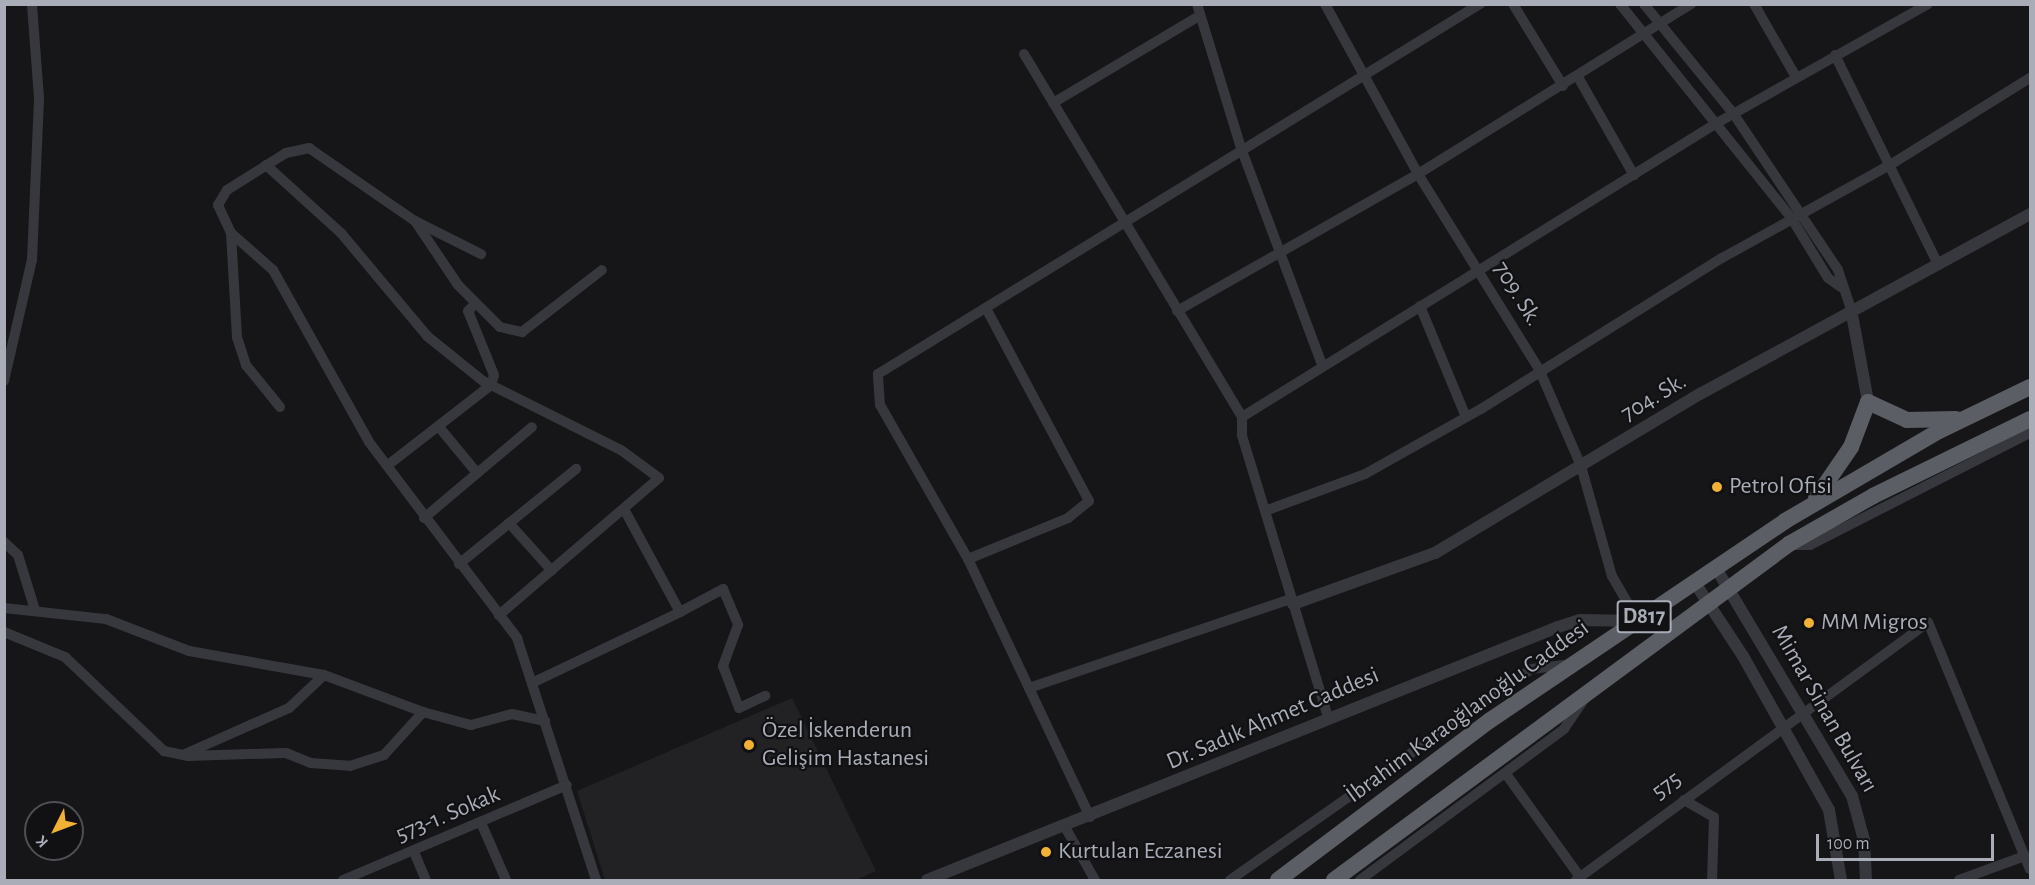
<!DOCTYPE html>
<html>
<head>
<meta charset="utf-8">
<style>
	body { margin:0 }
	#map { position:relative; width:2035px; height:885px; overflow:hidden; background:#161618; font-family:"Alegreya Sans",sans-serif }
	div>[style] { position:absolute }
	.built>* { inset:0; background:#222225 }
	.minor>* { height:10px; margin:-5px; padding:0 5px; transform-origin:5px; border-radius:5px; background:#37383d }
	.tertiary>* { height:12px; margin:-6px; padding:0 6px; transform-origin:6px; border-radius:6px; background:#37383d }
	.trunk>* { height:16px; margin:-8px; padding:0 8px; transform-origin:8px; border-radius:8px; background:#5b5e65 }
	.dots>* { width:16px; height:16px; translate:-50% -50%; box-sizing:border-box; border:3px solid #111113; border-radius:50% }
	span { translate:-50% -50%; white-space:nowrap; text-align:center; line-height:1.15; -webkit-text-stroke:4.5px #111113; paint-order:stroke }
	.shield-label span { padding:2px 4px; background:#111113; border:2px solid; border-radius:4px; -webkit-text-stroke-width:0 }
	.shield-label { font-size:22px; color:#a8adb8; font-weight:700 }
	.street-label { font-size:24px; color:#a8adb8 }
	.poi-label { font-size:24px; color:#a8adb8 }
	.left { translate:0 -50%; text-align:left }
	.frame { position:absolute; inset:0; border:6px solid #a8adb8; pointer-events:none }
	.north { position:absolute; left:24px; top:801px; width:60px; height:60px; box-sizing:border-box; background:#111113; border:2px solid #4d4f55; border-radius:50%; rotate:228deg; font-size:16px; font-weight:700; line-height:24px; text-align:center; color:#a8adb8 }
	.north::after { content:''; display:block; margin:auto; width:21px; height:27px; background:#f2b134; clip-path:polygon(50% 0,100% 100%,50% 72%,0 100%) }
	.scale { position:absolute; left:1816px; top:834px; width:178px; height:27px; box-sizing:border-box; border:3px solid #a8adb8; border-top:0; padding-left:8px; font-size:18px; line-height:21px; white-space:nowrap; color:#a8adb8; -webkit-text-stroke:4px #111113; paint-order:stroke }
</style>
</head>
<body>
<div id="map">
	<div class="built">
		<div style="clip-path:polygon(792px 698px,876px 871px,856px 880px,605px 880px,577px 791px)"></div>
	</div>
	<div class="minor">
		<div style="left:1197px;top:4px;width:151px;rotate:73deg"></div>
		<div style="left:1241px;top:148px;width:232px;rotate:69.5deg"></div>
		<div style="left:1325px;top:4px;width:194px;rotate:61.3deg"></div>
		<div style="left:1418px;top:174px;width:229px;rotate:58.2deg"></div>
		<div style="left:1539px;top:369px;width:106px;rotate:66.6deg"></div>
		<div style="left:1581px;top:466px;width:114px;rotate:74.3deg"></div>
		<div style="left:1612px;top:576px;width:52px;rotate:60deg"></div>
		<div style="left:1513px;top:4px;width:96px;rotate:58.6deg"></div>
		<div style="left:1620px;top:4px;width:275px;rotate:51.3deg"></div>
		<div style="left:1792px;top:219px;width:69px;rotate:58.6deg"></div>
		<div style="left:1828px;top:278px;width:16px;rotate:35deg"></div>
		<div style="left:1644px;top:4px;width:141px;rotate:50.8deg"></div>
		<div style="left:1733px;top:113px;width:189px;rotate:56.2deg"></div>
		<div style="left:1838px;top:270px;width:41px;rotate:71.6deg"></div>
		<div style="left:1754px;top:4px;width:84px;rotate:60.1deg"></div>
		<div style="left:1024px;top:54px;width:423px;rotate:59deg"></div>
		<div style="left:1835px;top:55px;width:233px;rotate:63.8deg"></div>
		<div style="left:1578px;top:77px;width:113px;rotate:60.3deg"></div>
		<div style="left:1053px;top:103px;width:170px;rotate:-30.8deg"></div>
		<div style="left:266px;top:165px;width:101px;rotate:42.2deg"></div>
		<div style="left:341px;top:233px;width:134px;rotate:50.1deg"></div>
		<div style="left:427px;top:336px;width:72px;rotate:38.8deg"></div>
		<div style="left:483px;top:381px;width:154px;rotate:26.6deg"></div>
		<div style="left:621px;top:450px;width:47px;rotate:36.4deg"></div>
		<div style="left:659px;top:478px;width:211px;rotate:139.4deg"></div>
		<div style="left:415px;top:221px;width:77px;rotate:56.1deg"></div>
		<div style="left:458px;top:285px;width:59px;rotate:45deg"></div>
		<div style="left:500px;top:327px;width:23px;rotate:13deg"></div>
		<div style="left:522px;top:332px;width:101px;rotate:-37.8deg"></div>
		<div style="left:231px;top:233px;width:56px;rotate:41.4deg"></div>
		<div style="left:273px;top:270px;width:197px;rotate:60.8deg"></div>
		<div style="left:369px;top:442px;width:246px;rotate:52.9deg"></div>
		<div style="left:517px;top:638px;width:255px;rotate:71.9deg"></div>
		<div style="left:1420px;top:306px;width:120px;rotate:67.5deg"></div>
		<div style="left:1177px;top:311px;width:277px;rotate:-29.6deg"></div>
		<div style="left:1418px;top:174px;width:322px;rotate:-31.9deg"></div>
		<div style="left:4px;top:381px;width:124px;rotate:-77deg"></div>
		<div style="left:32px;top:260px;width:162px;rotate:-87.5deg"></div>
		<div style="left:39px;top:98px;width:94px;rotate:-94.3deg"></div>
		<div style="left:280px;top:407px;width:54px;rotate:-129deg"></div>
		<div style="left:246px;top:365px;width:29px;rotate:-108deg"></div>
		<div style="left:237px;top:337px;width:104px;rotate:-93.3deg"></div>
		<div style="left:231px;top:233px;width:31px;rotate:-115deg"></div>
		<div style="left:218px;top:205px;width:17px;rotate:-59deg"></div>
		<div style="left:227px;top:190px;width:70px;rotate:-32.1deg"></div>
		<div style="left:286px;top:153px;width:24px;rotate:-12deg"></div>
		<div style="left:309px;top:148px;width:129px;rotate:34.6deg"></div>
		<div style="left:415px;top:221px;width:74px;rotate:26.6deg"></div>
		<div style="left:439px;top:427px;width:60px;rotate:50.4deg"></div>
		<div style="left:388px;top:465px;width:130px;rotate:-37.8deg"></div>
		<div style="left:491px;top:385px;width:10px;rotate:-73deg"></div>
		<div style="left:494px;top:375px;width:69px;rotate:-112.1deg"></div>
		<div style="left:468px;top:311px;width:11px;rotate:-45deg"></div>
		<div style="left:624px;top:509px;width:117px;rotate:61.5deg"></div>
		<div style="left:680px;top:612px;width:49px;rotate:-28.1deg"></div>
		<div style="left:723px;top:589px;width:39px;rotate:67deg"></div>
		<div style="left:738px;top:625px;width:44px;rotate:110.1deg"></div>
		<div style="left:723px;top:666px;width:45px;rotate:69.1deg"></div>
		<div style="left:739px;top:708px;width:29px;rotate:-25deg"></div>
		<div style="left:1265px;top:511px;width:107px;rotate:-20.3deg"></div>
		<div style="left:1365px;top:474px;width:133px;rotate:-29.3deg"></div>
		<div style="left:1481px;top:409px;width:284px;rotate:-32.1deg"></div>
		<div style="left:1722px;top:258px;width:192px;rotate:-29deg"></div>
		<div style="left:1890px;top:165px;width:165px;rotate:-31.9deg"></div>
		<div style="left:424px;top:518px;width:141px;rotate:-40.1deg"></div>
		<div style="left:509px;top:523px;width:64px;rotate:48.1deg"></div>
		<div style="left:4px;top:542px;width:19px;rotate:43deg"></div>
		<div style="left:18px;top:555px;width:58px;rotate:72.8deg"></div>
		<div style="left:1789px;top:545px;width:21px"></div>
		<div style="left:1810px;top:545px;width:247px;rotate:-27deg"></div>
		<div style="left:968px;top:559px;width:108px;rotate:-22.3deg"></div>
		<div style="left:1068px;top:518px;width:27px;rotate:-39deg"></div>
		<div style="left:1089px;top:501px;width:217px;rotate:-118.1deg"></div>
		<div style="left:459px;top:564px;width:151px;rotate:-39.1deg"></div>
		<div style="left:4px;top:608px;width:103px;rotate:6.2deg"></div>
		<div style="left:106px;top:619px;width:89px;rotate:21.1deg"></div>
		<div style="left:189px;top:651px;width:137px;rotate:10.1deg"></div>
		<div style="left:324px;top:675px;width:106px;rotate:20.5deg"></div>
		<div style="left:4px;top:632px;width:66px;rotate:22.3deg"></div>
		<div style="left:65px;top:657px;width:137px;rotate:43.5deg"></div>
		<div style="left:164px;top:751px;width:25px;rotate:12deg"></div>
		<div style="left:188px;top:756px;width:98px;rotate:-1.8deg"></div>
		<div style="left:286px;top:753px;width:27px;rotate:22deg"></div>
		<div style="left:311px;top:763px;width:39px;rotate:4deg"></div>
		<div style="left:350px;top:766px;width:36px;rotate:-18deg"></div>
		<div style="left:384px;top:755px;width:58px;rotate:-47.8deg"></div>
		<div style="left:423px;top:712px;width:50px;rotate:15.2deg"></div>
		<div style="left:471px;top:725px;width:42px;rotate:-15deg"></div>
		<div style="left:512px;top:714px;width:34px;rotate:12deg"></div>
		<div style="left:532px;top:683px;width:164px;rotate:-25.6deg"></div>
		<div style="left:1029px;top:688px;width:277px;rotate:-18.8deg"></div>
		<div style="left:1328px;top:717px;width:295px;rotate:-107deg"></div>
		<div style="left:1242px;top:435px;width:18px;rotate:-90deg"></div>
		<div style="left:1242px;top:417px;width:559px;rotate:-31.76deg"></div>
		<div style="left:1717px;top:123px;width:242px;rotate:-29.4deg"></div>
		<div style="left:185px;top:754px;width:114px;rotate:-23.9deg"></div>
		<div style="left:289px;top:708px;width:48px;rotate:-43.3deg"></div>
		<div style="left:1506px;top:774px;width:127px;rotate:54.3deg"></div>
		<div style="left:1684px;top:800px;width:34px;rotate:30deg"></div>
		<div style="left:1714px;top:817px;width:63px;rotate:91.8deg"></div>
		<div style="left:1090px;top:817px;width:285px;rotate:-115.3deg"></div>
		<div style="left:968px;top:559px;width:177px;rotate:-119.7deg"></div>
		<div style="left:880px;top:405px;width:31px;rotate:-94deg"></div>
		<div style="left:878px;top:374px;width:707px;rotate:-31.58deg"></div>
		<div style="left:482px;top:825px;width:60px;rotate:66.4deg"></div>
		<div style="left:1065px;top:827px;width:61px;rotate:60.5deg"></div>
		<div style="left:414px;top:852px;width:30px;rotate:67deg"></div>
		<div style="left:343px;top:880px;width:243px;rotate:-23deg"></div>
		<div style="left:1230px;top:880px;width:368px;rotate:-35deg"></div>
		<div style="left:1531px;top:669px;width:42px;rotate:-6.8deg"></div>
		<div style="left:1360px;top:880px;width:254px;rotate:-36.5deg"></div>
		<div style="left:1564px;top:729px;width:40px;rotate:-56deg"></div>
		<div style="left:1576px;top:880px;width:436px;rotate:-36.2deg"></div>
		<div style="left:1928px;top:622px;width:267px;rotate:67.6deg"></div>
		<div style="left:1959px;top:880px;width:70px;rotate:-20deg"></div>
	</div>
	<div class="tertiary">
		<div style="left:1851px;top:309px;width:95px;rotate:79.6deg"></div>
		<div style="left:1716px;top:568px;width:265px;rotate:59.2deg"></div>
		<div style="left:1852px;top:796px;width:46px;rotate:74.7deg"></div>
		<div style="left:1864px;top:840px;width:40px;rotate:87.1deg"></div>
		<div style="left:1695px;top:583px;width:87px;rotate:56.7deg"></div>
		<div style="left:1743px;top:656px;width:176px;rotate:60.8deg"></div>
		<div style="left:1829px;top:810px;width:71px;rotate:80.3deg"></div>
		<div style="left:1293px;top:604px;width:151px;rotate:-19.8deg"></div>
		<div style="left:1435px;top:553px;width:309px;rotate:-31deg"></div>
		<div style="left:1700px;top:394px;width:376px;rotate:-28.6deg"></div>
		<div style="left:927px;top:880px;width:680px;rotate:-21.85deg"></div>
		<div style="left:1558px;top:627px;width:23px;rotate:-18deg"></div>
		<div style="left:1580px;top:620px;width:58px;rotate:1deg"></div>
	</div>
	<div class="trunk">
		<div style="left:1816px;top:498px;width:62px;rotate:-55.5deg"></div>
		<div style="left:1851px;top:447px;width:48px;rotate:-69.3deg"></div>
		<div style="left:1868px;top:402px;width:43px;rotate:24.8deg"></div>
		<div style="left:1907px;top:420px;width:49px;rotate:-1.2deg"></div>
		<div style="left:1278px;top:880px;width:264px;rotate:-37deg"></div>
		<div style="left:1489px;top:721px;width:357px;rotate:-34deg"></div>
		<div style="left:1785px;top:521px;width:178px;rotate:-30.3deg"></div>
		<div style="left:1939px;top:431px;width:101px;rotate:-25.8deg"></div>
		<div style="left:1334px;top:880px;width:566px;rotate:-36.44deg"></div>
		<div style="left:1789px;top:544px;width:97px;rotate:-29.7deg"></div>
		<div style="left:1873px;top:496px;width:175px;rotate:-26.1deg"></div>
	</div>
	<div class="dots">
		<div style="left:1717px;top:487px;background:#f2b134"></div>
		<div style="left:1809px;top:623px;background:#f2b134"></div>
		<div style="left:749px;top:745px;background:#f2b134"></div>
		<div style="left:1046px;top:852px;background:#f2b134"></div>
	</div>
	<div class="shield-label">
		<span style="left:1644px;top:617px">D817</span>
	</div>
	<div class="street-label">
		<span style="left:1517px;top:294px;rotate:58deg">709. Sk.</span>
		<span style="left:1654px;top:398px;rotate:-31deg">704. Sk.</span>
		<span style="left:1824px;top:709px;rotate:60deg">Mimar Sinan Bulvarı</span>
		<span style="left:1468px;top:712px;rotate:-36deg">İbrahim Karaoğlanoğlu Caddesi</span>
		<span style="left:1273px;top:719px;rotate:-23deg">Dr. Sadık Ahmet Caddesi</span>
		<span style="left:1667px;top:786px;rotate:-37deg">575</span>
		<span style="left:448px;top:815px;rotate:-23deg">573-1. Sokak</span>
	</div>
	<div class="poi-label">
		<span class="left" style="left:1729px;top:487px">Petrol Ofisi</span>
		<span class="left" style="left:1821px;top:623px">MM Migros</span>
		<span class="left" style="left:762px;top:745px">Özel İskenderun<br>Gelişim Hastanesi</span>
		<span class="left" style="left:1058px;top:852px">Kurtulan Eczanesi</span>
	</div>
	<div class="frame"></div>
	<div class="north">K</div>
	<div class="scale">100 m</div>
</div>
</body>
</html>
